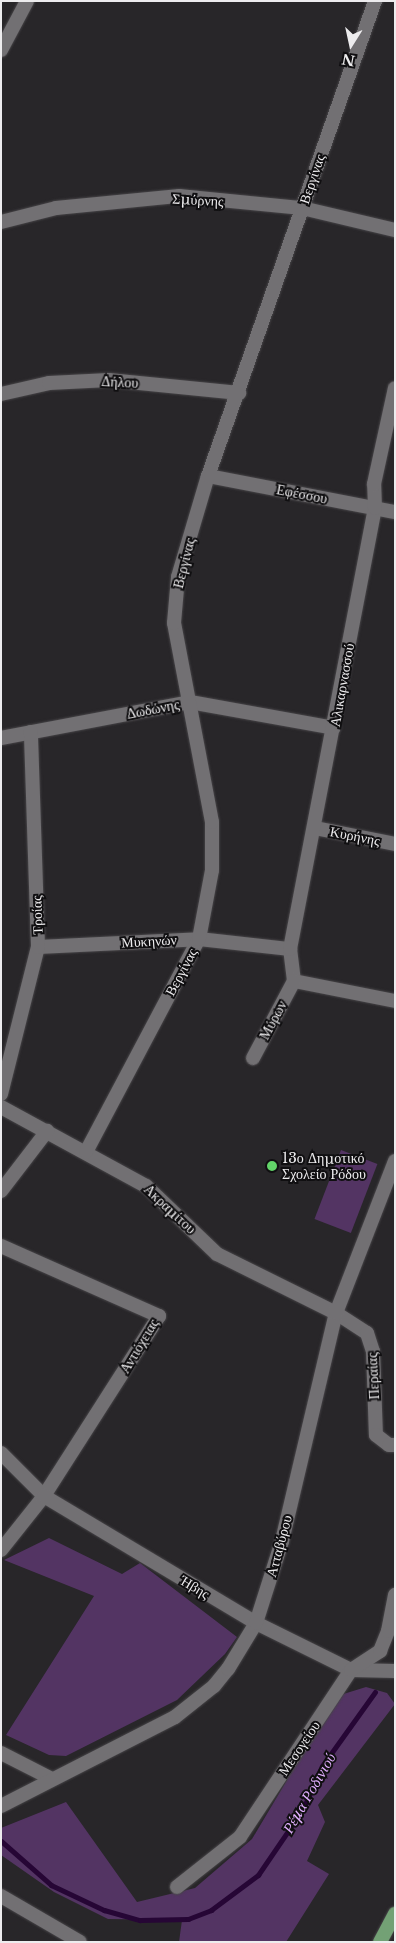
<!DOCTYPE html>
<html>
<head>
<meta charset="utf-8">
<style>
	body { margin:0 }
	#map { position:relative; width:396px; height:1943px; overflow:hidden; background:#282629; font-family:"Libre Baskerville",serif }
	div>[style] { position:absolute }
	.green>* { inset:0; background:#533463; transform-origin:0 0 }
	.stream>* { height:5px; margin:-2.5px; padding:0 2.5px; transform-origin:2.5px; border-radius:2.5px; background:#260635 }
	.roads { filter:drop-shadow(0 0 1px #464447) drop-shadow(0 0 1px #464447) }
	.minor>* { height:14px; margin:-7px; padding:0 7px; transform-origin:7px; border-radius:7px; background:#727073 }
	.primary>* { height:14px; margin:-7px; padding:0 7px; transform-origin:7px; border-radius:7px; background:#73a175 }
	.dots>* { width:14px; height:14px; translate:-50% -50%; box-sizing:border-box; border:2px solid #100f11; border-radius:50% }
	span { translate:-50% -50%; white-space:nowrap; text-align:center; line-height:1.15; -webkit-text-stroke:4px #100f11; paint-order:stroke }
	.street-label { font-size:14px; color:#edecee }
	.poi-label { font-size:14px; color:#edecee }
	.left { translate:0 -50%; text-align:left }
	.water-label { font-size:15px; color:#e1affe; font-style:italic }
	.frame { position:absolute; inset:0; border:2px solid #edecee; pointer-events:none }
	.north { position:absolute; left:326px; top:20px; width:50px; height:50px; -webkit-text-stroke:4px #100f11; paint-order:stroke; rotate:190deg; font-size:14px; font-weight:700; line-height:20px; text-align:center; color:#edecee }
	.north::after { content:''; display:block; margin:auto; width:18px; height:22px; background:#edecee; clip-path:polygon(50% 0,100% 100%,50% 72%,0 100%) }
</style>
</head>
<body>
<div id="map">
	<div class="green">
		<div style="left:341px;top:1150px;width:39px;height:74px;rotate:21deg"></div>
		<div style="clip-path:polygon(49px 1538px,122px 1574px,140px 1563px,237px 1637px,225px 1654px,177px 1700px,66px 1756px,49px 1755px,6px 1735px,94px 1596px,4px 1560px)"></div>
		<div style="clip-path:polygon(366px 1687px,387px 1693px,395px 1704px,318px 1805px,325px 1822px,307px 1861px,329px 1874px,286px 1942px,179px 1942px,182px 1920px,108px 1919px,54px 1892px,1px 1855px,1px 1828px,66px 1802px,137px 1902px,195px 1888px,252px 1839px,337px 1696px)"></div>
	</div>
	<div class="stream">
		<div style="left:1px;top:1841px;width:67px;rotate:41.3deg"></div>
		<div style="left:51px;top:1885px;width:59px;rotate:25.3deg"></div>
		<div style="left:104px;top:1910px;width:37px;rotate:16deg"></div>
		<div style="left:140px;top:1920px;width:48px;rotate:-1.2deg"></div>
		<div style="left:188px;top:1919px;width:25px;rotate:-21deg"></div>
		<div style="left:211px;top:1910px;width:59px;rotate:-36.7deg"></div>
		<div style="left:258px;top:1875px;width:80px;rotate:-55.7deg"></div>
		<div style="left:303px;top:1809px;width:47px;rotate:-66.2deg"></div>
		<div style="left:322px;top:1766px;width:91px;rotate:-54.4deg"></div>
	</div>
	<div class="roads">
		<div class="minor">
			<div style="left:1px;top:50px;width:55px;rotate:-62deg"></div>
			<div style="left:1px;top:222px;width:57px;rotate:-14.3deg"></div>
			<div style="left:56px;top:208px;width:124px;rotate:-5.6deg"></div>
			<div style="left:179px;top:196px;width:124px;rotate:5.6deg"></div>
			<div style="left:302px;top:208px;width:96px;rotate:13.3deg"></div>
			<div style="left:1px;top:394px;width:49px;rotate:-12.9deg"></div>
			<div style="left:49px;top:383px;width:60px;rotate:-2.9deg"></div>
			<div style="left:109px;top:380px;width:131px;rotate:5.7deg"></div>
			<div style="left:208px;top:476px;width:190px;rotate:10.9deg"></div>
			<div style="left:1px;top:738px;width:192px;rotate:-10.8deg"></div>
			<div style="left:190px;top:702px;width:146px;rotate:10.2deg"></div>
			<div style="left:315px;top:828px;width:82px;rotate:11.3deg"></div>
			<div style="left:38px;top:947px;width:161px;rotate:-2.8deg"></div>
			<div style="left:199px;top:939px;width:92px;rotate:6.3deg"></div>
			<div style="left:294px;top:981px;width:32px;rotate:-97deg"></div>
			<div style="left:290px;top:949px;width:449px;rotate:-79.1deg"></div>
			<div style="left:375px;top:508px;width:24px;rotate:-92deg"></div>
			<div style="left:374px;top:484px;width:98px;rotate:-77.7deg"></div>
			<div style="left:294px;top:981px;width:103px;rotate:11.2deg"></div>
			<div style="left:253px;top:1058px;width:87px;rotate:-62deg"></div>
			<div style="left:1px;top:1094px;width:152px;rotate:-75.9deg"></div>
			<div style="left:38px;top:947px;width:215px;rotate:-91.9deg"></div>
			<div style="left:1px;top:1107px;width:165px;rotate:28.6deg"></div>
			<div style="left:146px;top:1186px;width:98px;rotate:43.8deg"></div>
			<div style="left:217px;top:1254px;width:133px;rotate:26.4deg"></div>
			<div style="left:336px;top:1313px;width:37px;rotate:33deg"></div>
			<div style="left:367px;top:1333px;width:19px;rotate:72deg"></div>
			<div style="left:373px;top:1351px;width:84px;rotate:88deg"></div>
			<div style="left:376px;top:1435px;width:16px;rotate:38deg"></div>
			<div style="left:389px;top:1445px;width:6px"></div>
			<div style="left:86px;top:1152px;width:241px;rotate:-62.1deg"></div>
			<div style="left:199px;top:939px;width:70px;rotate:-79.3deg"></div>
			<div style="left:212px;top:870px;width:48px;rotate:-90deg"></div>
			<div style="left:212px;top:822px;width:203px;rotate:-100.8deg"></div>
			<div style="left:174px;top:623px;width:46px;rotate:-85deg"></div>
			<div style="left:178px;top:577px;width:105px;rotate:-73.5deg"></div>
			<div style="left:208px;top:476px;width:504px;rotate:-70.63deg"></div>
			<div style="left:1px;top:1191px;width:76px;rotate:-52.5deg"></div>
			<div style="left:1px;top:1246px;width:173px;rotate:23.9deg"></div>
			<div style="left:159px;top:1316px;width:214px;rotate:122.6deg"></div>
			<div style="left:44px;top:1496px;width:69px;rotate:128.5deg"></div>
			<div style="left:1px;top:1453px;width:61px;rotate:45deg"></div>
			<div style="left:44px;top:1496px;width:247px;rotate:30.9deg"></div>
			<div style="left:256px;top:1623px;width:106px;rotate:26.3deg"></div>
			<div style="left:351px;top:1670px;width:44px;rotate:1.3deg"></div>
			<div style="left:1px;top:1753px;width:57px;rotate:27deg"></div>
			<div style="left:1px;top:1806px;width:195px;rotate:-27.1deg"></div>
			<div style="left:175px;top:1717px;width:50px;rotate:-38.5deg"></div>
			<div style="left:214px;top:1686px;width:22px;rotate:-51deg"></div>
			<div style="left:228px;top:1669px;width:54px;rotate:-58.7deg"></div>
			<div style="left:256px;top:1623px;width:86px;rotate:-72.4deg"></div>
			<div style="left:282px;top:1541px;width:234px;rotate:-76.7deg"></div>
			<div style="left:336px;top:1313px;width:163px;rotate:-68.8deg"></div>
			<div style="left:177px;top:1887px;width:80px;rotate:-38.4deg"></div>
			<div style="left:240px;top:1837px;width:201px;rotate:-56.4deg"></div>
			<div style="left:351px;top:1670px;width:35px;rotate:-33deg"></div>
			<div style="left:380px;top:1651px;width:22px;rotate:-68deg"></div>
			<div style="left:388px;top:1631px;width:37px;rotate:-79deg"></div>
			<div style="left:1px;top:1896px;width:91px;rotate:30.2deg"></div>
		</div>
		<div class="primary">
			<div style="left:380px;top:1942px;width:32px;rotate:-62deg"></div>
		</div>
	</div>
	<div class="dots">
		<div style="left:272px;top:1166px;background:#62d469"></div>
	</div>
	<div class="street-label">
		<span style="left:312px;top:179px;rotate:-71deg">Βεργίνας</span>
		<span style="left:198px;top:200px;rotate:3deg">Σμύρνης</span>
		<span style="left:120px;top:382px;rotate:3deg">Δήλου</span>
		<span style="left:302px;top:494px;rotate:11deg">Εφέσσου</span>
		<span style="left:184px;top:563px;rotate:-76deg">Βεργίνας</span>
		<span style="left:342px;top:685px;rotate:-80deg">Αλικαρνασσού</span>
		<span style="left:153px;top:709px;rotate:-11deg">Δωδώνης</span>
		<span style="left:355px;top:836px;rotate:11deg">Κυρήνης</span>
		<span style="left:37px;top:915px;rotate:-92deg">Τροίας</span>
		<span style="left:149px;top:941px;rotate:-3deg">Μυκηνών</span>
		<span style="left:181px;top:972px;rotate:-62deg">Βεργίνας</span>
		<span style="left:273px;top:1020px;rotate:-62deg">Μύρων</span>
		<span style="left:170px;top:1209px;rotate:43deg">Ακραμίτου</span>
		<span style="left:139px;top:1346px;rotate:-59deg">Αντιόχειας</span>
		<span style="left:373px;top:1376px;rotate:-93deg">Περαίας</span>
		<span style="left:279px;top:1546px;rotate:-75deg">Ατταβύρου</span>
		<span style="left:195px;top:1587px;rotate:31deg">Ήβης</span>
		<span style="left:299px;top:1748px;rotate:-56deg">Μεσογείου</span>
	</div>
	<div class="poi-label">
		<span class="left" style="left:282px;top:1166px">13ο Δημοτικό<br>Σχολείο Ρόδου</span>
	</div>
	<div class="water-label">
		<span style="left:309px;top:1793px;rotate:-60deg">Ρέμα Ροδινιού</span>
	</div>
	<div class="frame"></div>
	<div class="north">N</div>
</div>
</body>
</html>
